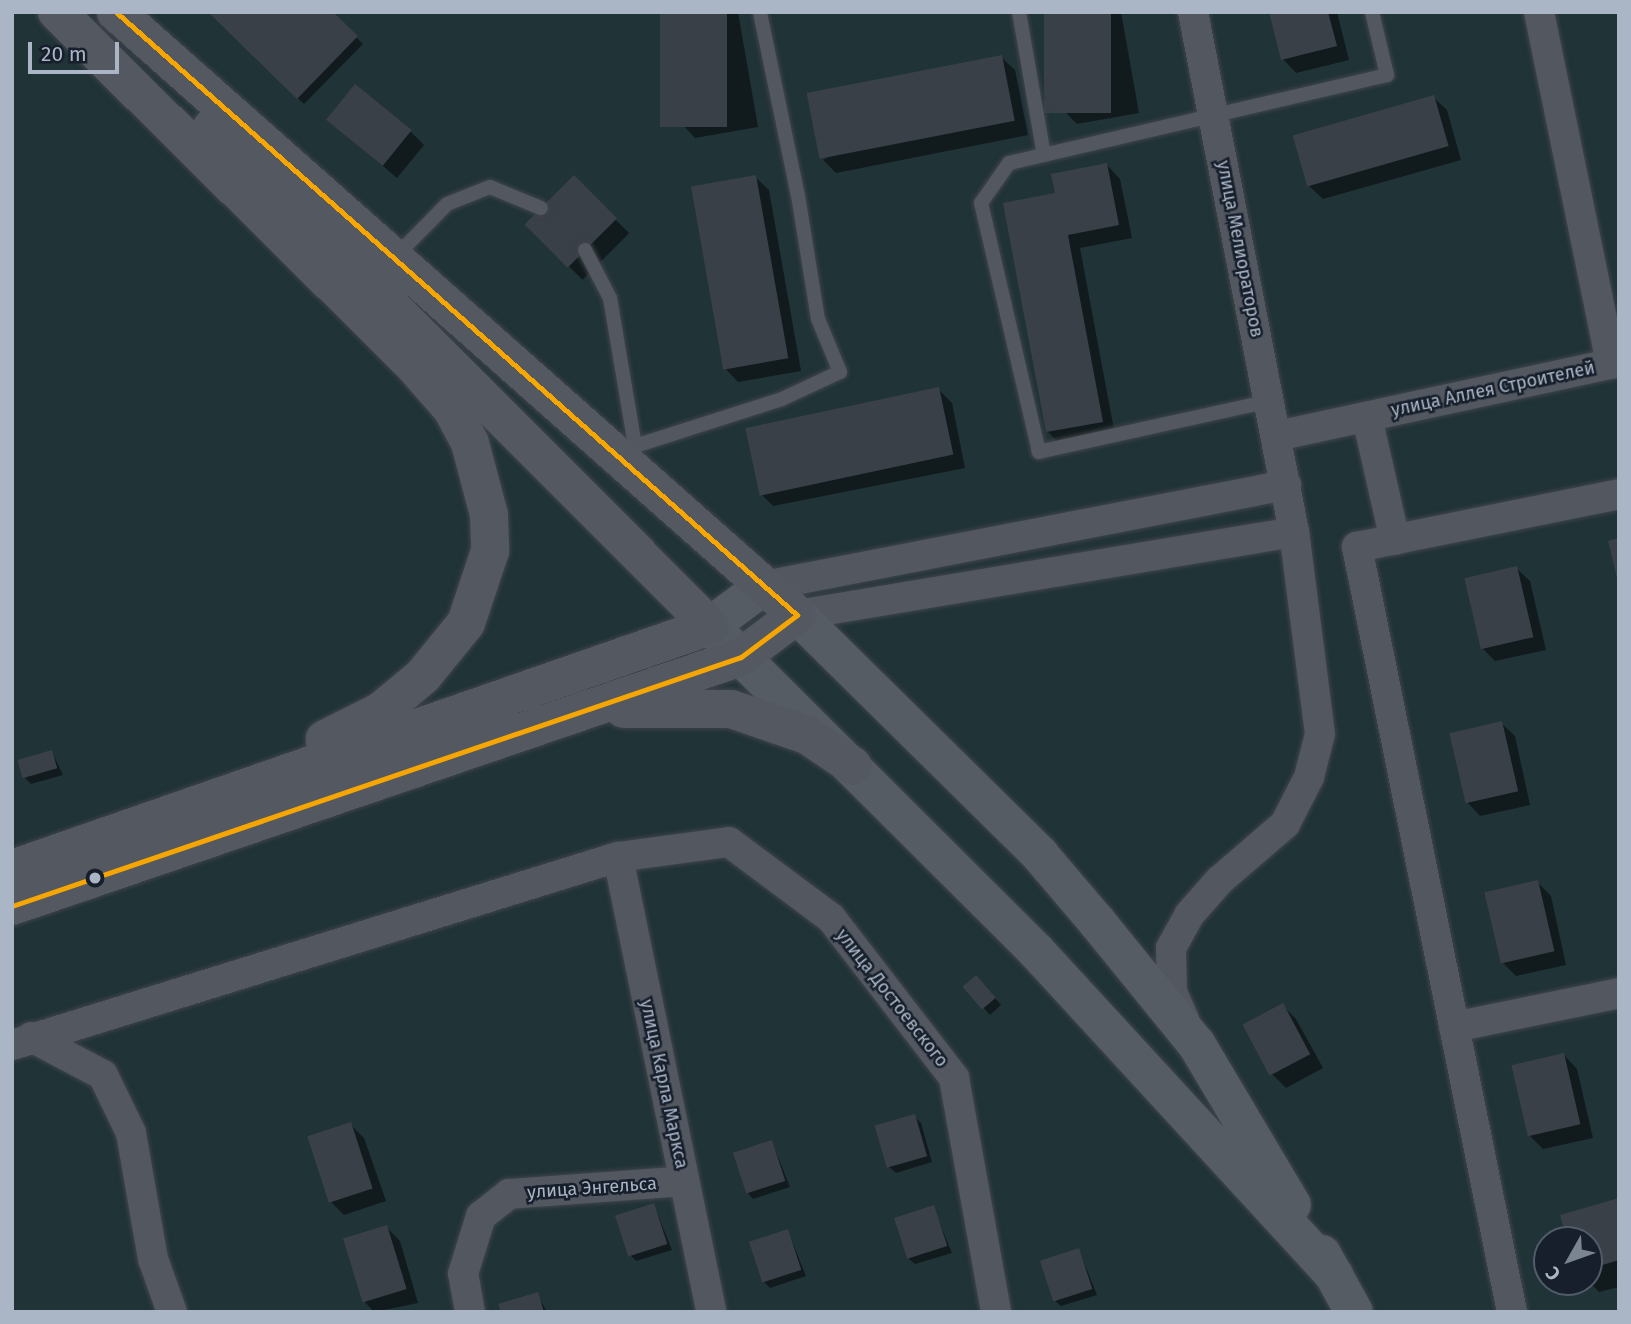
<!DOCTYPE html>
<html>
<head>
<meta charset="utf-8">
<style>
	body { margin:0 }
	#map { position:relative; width:1631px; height:1324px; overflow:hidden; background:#232931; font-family:"Fira Sans",sans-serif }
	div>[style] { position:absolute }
	.green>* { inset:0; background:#203337 }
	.shadow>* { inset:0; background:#0007; transform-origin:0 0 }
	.building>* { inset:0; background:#3a4048; transform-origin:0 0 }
	.roads { filter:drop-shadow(0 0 2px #3f444a) drop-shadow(0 0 2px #3f444a) }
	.lane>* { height:14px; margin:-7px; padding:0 7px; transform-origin:7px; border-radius:7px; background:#525760 }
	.street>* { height:30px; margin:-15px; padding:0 15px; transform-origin:15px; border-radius:15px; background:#525760 }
	.secondary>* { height:38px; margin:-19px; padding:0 19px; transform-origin:19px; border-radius:19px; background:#565c64 }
	.primary>* { height:38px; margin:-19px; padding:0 19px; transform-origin:19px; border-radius:19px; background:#545961 }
	.bus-1>* { height:5px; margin:-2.5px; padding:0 2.5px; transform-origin:2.5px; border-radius:2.5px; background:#f7a600 }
	.dots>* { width:19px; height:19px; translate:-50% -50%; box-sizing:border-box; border:4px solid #161f2b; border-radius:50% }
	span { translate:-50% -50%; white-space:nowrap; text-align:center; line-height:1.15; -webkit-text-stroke:5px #161f2b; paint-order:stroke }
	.street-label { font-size:18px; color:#aab5c5 }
	.frame { position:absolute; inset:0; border:14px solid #aab5c5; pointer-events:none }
	.north { position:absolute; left:1533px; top:1226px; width:70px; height:70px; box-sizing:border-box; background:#161f2b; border:2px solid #515b69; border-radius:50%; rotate:230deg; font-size:19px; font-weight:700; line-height:28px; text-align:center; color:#aab5c5 }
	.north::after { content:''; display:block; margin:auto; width:24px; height:32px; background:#7b8491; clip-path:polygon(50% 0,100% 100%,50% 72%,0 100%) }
	.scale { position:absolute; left:28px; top:42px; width:91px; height:32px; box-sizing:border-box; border:4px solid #aab5c5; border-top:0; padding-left:9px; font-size:21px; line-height:24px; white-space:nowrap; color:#aab5c5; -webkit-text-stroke:5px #161f2b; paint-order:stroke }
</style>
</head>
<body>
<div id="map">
	<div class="green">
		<div style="clip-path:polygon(evenodd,12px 12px,1619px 12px,1619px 1312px,12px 1312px,12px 12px,1547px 1240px,1589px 1240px,1589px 1282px,1547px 1282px,1547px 1240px)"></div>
	</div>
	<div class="shadow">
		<div style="clip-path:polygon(211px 12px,331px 12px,363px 44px,304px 104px)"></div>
		<div style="clip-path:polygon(662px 12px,738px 12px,758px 127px,695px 138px,682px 124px)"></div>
		<div style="clip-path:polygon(1046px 12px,1121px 12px,1139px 113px,1077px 124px,1063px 110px)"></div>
		<div style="clip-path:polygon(1271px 12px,1337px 12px,1349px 60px,1296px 73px,1283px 59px)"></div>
		<div style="clip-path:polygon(1001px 57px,1015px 70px,1028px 135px,836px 173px,823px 160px)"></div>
		<div style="clip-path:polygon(1433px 97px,1447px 110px,1461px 160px,1323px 199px,1309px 186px)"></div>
		<div style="clip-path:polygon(328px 119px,410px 131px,424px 145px,397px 178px)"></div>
		<div style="clip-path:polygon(1107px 165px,1120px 179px,1132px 238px,1080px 248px,1115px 435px,1061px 445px,1047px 431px,1057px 195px)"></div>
		<div style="clip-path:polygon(755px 177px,769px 190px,801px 371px,738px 382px,725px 368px)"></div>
		<div style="left:574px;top:178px;width:78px;height:66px;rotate:45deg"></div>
		<div style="clip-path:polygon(938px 389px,952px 403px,965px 468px,773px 506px,760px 493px)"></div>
		<div style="clip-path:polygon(1516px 568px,1530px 581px,1546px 650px,1495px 661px,1482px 648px)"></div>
		<div style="clip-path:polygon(1501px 723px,1515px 736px,1530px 805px,1480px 816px,1467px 802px)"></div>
		<div style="clip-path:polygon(52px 752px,63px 775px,31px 784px,25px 778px)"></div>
		<div style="clip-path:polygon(1537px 882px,1551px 896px,1566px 965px,1516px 976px,1502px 962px)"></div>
		<div style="clip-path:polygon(982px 983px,1001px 1005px,990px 1015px,965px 987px)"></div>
		<div style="clip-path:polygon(1282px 1005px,1296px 1019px,1323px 1068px,1286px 1088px,1272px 1074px,1245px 1026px)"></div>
		<div style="clip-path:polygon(1564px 1055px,1577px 1069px,1593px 1138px,1543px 1149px,1529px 1135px)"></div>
		<div style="clip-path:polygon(914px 1116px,921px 1123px,932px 1162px,896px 1173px,889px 1167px)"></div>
		<div style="clip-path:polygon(350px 1124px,364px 1138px,386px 1201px,344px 1215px,331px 1202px)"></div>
		<div style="clip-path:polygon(772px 1142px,790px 1187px,753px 1199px,747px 1192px)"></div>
		<div style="clip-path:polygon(1619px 1199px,1619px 1287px,1599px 1292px,1589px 1282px,1589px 1240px,1569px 1240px)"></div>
		<div style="clip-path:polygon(654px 1205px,672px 1250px,636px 1261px,630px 1255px)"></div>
		<div style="clip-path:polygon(933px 1207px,952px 1253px,915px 1264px,908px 1258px)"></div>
		<div style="clip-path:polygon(386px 1227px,400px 1241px,418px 1303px,374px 1312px,364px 1301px)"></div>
		<div style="clip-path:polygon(788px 1231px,806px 1276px,770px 1288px,763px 1281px)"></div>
		<div style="clip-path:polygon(1079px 1250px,1097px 1295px,1061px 1306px,1054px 1300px)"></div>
		<div style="clip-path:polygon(537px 1294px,547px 1312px,503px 1312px)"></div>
	</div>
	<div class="building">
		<div style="clip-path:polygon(208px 12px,333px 12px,358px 36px,297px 99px)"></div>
		<div style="left:660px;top:12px;width:67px;height:115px"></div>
		<div style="left:1044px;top:12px;width:67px;height:101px"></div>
		<div style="clip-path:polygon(1269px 12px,1328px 12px,1337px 46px,1281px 60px)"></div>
		<div style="left:1002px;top:55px;width:67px;height:199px;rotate:79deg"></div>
		<div style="left:355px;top:84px;width:73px;height:46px;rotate:39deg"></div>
		<div style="left:1434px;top:95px;width:53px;height:147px;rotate:74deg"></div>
		<div style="clip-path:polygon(1107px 163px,1119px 225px,1068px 235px,1103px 422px,1046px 432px,1003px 203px,1055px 193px,1051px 174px)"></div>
		<div style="left:574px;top:175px;width:61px;height:70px;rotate:45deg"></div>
		<div style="left:756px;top:175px;width:186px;height:66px;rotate:80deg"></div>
		<div style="left:939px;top:387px;width:69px;height:198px;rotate:78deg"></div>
		<div style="clip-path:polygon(1619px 538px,1619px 582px,1618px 582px,1608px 541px)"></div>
		<div style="left:1517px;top:566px;width:73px;height:54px;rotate:77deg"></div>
		<div style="left:1502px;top:721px;width:72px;height:54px;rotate:77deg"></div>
		<div style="left:52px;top:750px;width:19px;height:36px;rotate:74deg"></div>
		<div style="left:1538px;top:880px;width:73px;height:55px;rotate:77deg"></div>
		<div style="left:976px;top:975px;width:30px;height:18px;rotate:49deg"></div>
		<div style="left:1283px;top:1003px;width:58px;height:46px;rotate:62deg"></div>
		<div style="left:1564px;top:1053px;width:73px;height:54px;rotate:77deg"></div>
		<div style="left:915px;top:1114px;width:44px;height:42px;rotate:74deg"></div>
		<div style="left:351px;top:1122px;width:70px;height:46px;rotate:72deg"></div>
		<div style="left:772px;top:1140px;width:43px;height:41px;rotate:72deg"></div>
		<div style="clip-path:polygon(1619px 1198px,1619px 1260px,1589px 1269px,1589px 1240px,1567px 1240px,1560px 1215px)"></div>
		<div style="left:654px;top:1203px;width:43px;height:41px;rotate:72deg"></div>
		<div style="left:934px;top:1205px;width:43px;height:42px;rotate:72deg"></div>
		<div style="left:387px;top:1225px;width:67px;height:46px;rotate:73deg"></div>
		<div style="left:788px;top:1229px;width:43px;height:41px;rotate:72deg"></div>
		<div style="left:1079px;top:1248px;width:43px;height:41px;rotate:72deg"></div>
		<div style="clip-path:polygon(538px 1292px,544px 1312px,501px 1312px,498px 1304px)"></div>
	</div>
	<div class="roads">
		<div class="lane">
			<div style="left:1019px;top:12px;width:145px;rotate:80.1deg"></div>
			<div style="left:585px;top:250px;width:54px;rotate:62.5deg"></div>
			<div style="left:610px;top:298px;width:150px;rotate:80.4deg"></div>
			<div style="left:395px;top:257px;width:74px;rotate:-45.5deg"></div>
			<div style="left:447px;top:204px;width:46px;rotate:-21.6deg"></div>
			<div style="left:490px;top:187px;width:55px;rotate:22.4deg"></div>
			<div style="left:1270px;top:401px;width:237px;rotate:167.6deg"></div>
			<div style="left:1039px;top:452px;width:256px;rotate:-103.1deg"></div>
			<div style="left:981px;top:203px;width:49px;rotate:-55deg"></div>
			<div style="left:1009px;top:163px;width:388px;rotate:-13.1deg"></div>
			<div style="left:1387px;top:75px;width:65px;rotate:-103.4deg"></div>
			<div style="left:623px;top:458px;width:17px;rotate:-45deg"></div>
			<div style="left:635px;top:446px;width:154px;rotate:-17.7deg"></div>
			<div style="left:782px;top:399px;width:64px;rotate:-25deg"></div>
			<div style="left:840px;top:372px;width:57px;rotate:-112.5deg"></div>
			<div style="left:818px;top:319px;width:125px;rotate:-99.2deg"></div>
			<div style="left:798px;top:196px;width:188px;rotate:-101.7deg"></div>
		</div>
		<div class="street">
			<div style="left:1539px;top:12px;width:359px;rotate:78.4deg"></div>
			<div style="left:1367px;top:417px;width:126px;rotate:77.2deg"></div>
			<div style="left:1277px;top:436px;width:350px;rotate:-12.2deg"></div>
			<div style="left:764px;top:586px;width:532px;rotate:-10.95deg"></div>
			<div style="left:797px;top:615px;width:504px;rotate:-9.48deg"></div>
			<div style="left:618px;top:857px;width:464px;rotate:78.4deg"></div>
			<div style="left:1184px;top:1019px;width:30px;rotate:-114deg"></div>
			<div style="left:1172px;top:992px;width:44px;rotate:-91.3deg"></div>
			<div style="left:1171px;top:948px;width:38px;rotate:-61deg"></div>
			<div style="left:1189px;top:915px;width:47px;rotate:-48.5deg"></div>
			<div style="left:1220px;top:880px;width:86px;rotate:-40.7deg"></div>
			<div style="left:1285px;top:824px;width:53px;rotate:-62.9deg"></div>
			<div style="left:1309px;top:777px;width:44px;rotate:-75.7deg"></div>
			<div style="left:1320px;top:734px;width:204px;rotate:-97.3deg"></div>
			<div style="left:1294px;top:532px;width:530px;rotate:-100.99deg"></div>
			<div style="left:1454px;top:1027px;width:168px;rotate:-11.6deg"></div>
			<div style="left:31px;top:1037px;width:81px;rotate:27.8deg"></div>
			<div style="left:103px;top:1075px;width:64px;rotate:64.2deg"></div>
			<div style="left:131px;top:1133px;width:128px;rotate:80.1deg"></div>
			<div style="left:153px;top:1259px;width:56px;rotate:70.3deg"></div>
			<div style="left:12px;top:1045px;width:634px;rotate:-17.24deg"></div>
			<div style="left:618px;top:857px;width:112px;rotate:-7.7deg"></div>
			<div style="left:729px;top:842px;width:127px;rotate:36.7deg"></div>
			<div style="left:831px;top:918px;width:202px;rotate:52.4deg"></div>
			<div style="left:954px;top:1078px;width:238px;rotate:79.8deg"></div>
			<div style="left:470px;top:1312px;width:39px;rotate:-100deg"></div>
			<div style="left:463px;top:1274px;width:61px;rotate:-72.8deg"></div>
			<div style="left:481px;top:1216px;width:36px;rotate:-38deg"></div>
			<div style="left:509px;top:1194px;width:175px;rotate:-4.2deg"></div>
			<div style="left:1512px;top:1312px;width:781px;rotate:-101.45deg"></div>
			<div style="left:1357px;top:547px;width:267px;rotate:-11.4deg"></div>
		</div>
		<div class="secondary">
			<div style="left:764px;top:586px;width:67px;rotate:143.5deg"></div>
			<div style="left:710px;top:626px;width:462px;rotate:44.9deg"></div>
			<div style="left:1037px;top:952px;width:439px;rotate:47.4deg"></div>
			<div style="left:797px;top:615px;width:342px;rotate:44.6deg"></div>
			<div style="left:1040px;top:855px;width:88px;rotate:49.6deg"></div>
			<div style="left:1097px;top:922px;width:159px;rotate:50.9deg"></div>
			<div style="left:1197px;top:1045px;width:186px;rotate:59.3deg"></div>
			<div style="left:1322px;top:1254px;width:66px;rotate:61.1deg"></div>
		</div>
		<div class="primary">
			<div style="left:57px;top:12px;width:496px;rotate:44.7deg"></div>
			<div style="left:410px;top:361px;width:64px;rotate:48.8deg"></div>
			<div style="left:452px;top:409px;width:38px;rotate:62deg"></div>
			<div style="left:470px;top:443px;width:74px;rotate:75.2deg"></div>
			<div style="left:489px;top:515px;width:36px;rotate:88deg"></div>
			<div style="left:490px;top:551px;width:76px;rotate:108.4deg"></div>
			<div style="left:466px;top:623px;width:68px;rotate:129.1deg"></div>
			<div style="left:423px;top:676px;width:55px;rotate:140.2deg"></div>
			<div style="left:381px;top:711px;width:63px;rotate:153.4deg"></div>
			<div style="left:624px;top:709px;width:107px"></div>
			<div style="left:731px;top:709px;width:80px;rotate:18.9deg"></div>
			<div style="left:807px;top:735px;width:55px;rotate:34deg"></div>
			<div style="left:12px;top:869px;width:739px;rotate:-19.19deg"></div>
			<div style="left:710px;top:626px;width:705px;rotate:-134.94deg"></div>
			<div style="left:12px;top:906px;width:770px;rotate:-18.86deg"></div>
			<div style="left:741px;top:657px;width:70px;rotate:-36.9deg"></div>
			<div style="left:797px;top:615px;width:910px;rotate:-138.48deg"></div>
		</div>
	</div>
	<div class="bus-1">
		<div style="left:12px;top:906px;width:770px;rotate:-18.86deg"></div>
		<div style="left:741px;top:657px;width:70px;rotate:-36.9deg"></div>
		<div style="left:797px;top:615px;width:910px;rotate:-138.48deg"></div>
	</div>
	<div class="dots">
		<div style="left:95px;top:878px;background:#aab5c5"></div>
	</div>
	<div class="street-label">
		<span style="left:1240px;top:249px;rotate:79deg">улица Мелиораторов</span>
		<span style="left:1493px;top:389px;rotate:-12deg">улица Аллея Строителей</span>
		<span style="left:892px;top:998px;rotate:52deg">улица Достоевского</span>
		<span style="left:664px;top:1084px;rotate:78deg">улица Карла Маркса</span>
		<span style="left:592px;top:1188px;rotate:-4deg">улица Энгельса</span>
	</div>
	<div class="frame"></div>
	<div class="north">С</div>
	<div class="scale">20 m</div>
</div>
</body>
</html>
